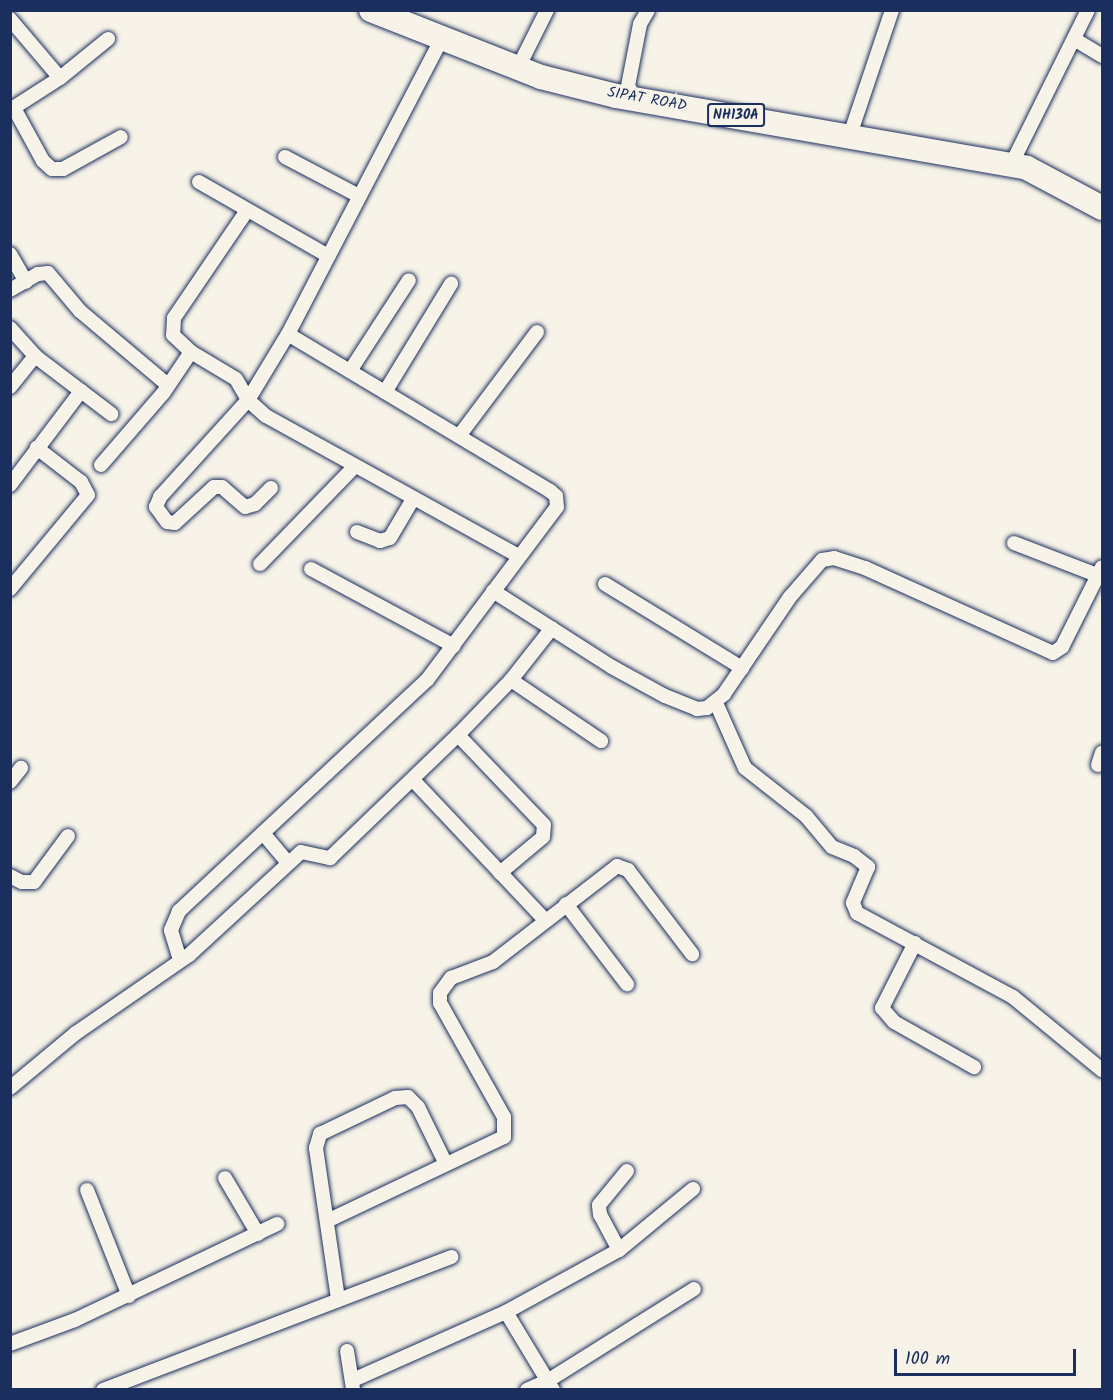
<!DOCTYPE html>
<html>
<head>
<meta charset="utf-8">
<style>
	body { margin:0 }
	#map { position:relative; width:1113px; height:1400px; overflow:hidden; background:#f7f3e8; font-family:Kalam,sans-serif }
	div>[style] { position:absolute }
	.roads { filter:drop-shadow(0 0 2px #1b2f5e) drop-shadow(0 0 2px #1b2f5e) }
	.street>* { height:14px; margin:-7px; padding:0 7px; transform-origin:7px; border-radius:7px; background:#f7f3e8 }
	.highway>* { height:24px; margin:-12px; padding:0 12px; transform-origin:12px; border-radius:12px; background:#f7f3e8 }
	span { translate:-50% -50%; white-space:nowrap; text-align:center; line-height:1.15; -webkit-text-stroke:4.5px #f7f3e8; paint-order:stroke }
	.shield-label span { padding:2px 4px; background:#f7f3e8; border:2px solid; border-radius:4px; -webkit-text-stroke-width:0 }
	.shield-label { font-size:14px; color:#1b2f5e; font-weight:700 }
	.street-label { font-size:15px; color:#1b2f5e }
	.frame { position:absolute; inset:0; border:12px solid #1b2f5e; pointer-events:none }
	.scale { position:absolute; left:894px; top:1349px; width:182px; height:27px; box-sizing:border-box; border:3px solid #1b2f5e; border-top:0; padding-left:8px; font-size:18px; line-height:21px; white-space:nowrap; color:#1b2f5e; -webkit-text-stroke:4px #f7f3e8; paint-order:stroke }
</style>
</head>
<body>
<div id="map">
	<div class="roads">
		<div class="street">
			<div style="left:10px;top:19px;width:77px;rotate:49.7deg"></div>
			<div style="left:1074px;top:39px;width:33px;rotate:31deg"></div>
			<div style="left:521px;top:62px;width:58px;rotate:-63.4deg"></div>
			<div style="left:628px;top:86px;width:63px;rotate:-79deg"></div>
			<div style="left:640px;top:24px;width:16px;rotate:-60deg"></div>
			<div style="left:14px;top:108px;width:60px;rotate:61.3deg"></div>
			<div style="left:43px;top:161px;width:12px;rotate:42deg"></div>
			<div style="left:52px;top:169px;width:11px"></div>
			<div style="left:63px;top:169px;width:66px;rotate:-28.9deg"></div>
			<div style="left:10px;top:110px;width:59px;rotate:-32.6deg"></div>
			<div style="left:60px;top:78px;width:62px;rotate:-39.1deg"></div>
			<div style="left:850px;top:135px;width:132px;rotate:-71.4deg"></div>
			<div style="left:285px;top:157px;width:84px;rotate:27.8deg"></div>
			<div style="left:1011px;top:165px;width:173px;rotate:-63.6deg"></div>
			<div style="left:199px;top:182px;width:149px;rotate:29.8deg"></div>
			<div style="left:246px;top:212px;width:128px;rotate:124.2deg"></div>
			<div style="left:174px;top:318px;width:17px;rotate:93deg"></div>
			<div style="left:173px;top:335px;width:25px;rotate:43deg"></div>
			<div style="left:191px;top:352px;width:52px;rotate:31deg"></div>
			<div style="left:236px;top:379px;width:24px;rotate:60deg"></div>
			<div style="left:248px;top:400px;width:24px;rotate:42deg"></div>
			<div style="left:266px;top:416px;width:289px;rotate:29deg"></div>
			<div style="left:10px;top:254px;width:32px;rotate:60deg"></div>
			<div style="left:10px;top:290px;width:32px;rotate:-30deg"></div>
			<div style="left:38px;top:274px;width:10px;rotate:-6deg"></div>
			<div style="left:48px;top:273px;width:50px;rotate:49.9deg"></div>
			<div style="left:80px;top:311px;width:115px;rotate:40.1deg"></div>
			<div style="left:10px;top:328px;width:38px;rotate:48deg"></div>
			<div style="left:35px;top:356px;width:96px;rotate:37.3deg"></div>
			<div style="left:350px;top:371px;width:108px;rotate:-57deg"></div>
			<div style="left:10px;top:387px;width:40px;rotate:-51deg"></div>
			<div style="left:385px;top:392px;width:127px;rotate:-58.6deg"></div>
			<div style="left:459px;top:436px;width:130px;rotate:-53.1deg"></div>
			<div style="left:101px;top:465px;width:96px;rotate:-49.2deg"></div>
			<div style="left:164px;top:392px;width:48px;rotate:-56deg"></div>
			<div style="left:10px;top:485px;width:118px;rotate:-52.9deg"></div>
			<div style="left:271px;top:488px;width:23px;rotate:135deg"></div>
			<div style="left:255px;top:504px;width:10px;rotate:163deg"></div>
			<div style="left:245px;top:507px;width:30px;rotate:-139deg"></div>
			<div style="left:222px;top:487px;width:8px;rotate:180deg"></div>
			<div style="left:214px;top:487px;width:53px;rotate:137.3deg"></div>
			<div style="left:175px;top:523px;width:8px;rotate:-173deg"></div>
			<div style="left:167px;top:522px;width:19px;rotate:-126deg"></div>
			<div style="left:156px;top:507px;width:11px;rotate:-68deg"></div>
			<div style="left:160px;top:497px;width:131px;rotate:-47.8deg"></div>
			<div style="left:248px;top:400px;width:77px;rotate:-58.8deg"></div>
			<div style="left:288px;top:334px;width:331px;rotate:-62.5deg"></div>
			<div style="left:357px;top:532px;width:25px;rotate:21deg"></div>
			<div style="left:380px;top:541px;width:10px;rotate:-17deg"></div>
			<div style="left:390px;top:538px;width:45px;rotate:-59.5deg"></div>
			<div style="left:1014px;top:543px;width:94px;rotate:21.1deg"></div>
			<div style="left:260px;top:564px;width:135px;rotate:-45.9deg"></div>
			<div style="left:311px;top:569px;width:162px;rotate:28.3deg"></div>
			<div style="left:605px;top:584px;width:161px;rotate:31.5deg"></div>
			<div style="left:10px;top:589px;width:122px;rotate:-50.3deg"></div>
			<div style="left:88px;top:495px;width:15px;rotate:-118deg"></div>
			<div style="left:81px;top:482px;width:56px;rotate:-142.3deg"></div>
			<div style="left:493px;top:591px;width:141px;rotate:32.6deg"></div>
			<div style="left:612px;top:667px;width:60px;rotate:28.7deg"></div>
			<div style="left:665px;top:696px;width:35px;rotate:22deg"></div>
			<div style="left:697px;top:709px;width:10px;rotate:-6deg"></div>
			<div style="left:707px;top:708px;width:22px;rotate:-39deg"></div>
			<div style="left:724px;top:694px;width:117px;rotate:-55.8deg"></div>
			<div style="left:790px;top:597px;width:49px;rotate:-49.1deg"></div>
			<div style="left:822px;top:560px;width:12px;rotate:-9deg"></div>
			<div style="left:834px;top:558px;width:33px;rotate:18deg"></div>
			<div style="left:865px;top:568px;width:206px;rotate:24.3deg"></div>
			<div style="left:1053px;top:653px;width:11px;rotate:-34deg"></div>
			<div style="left:1062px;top:647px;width:89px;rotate:-63.4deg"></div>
			<div style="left:511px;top:680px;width:109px;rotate:34.1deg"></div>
			<div style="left:716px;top:703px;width:71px;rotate:66deg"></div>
			<div style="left:745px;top:768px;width:78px;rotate:38.2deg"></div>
			<div style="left:806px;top:816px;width:40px;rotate:50deg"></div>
			<div style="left:832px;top:847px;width:24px;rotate:22deg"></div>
			<div style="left:854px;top:856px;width:18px;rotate:38deg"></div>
			<div style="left:868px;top:867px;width:39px;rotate:113deg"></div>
			<div style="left:853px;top:903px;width:11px;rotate:68deg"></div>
			<div style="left:857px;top:913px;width:177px;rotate:28.3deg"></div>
			<div style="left:1013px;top:997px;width:115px;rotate:39.4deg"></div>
			<div style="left:458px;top:735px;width:124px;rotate:46.3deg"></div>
			<div style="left:544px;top:825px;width:12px;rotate:95deg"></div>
			<div style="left:543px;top:837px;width:56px;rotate:140.1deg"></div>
			<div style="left:1098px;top:765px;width:13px;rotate:-72deg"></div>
			<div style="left:414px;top:781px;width:192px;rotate:46.7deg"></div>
			<div style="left:10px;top:782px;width:18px;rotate:-52deg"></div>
			<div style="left:263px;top:833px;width:39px;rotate:50deg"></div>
			<div style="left:10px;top:876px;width:13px;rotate:27deg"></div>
			<div style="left:22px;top:882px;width:12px"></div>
			<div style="left:34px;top:882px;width:57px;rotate:-53.5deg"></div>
			<div style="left:566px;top:904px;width:101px;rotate:52.7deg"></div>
			<div style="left:915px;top:943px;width:73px;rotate:116.9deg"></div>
			<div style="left:882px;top:1008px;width:18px;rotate:49deg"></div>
			<div style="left:894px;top:1022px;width:92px;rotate:29.4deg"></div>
			<div style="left:180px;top:960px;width:31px;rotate:-107deg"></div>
			<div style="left:171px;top:930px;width:21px;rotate:-67deg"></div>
			<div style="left:179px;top:911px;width:339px;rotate:-43deg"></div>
			<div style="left:427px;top:680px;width:216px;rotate:-53.1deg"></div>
			<div style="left:557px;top:507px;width:11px;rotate:-95deg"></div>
			<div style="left:556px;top:496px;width:8px;rotate:-140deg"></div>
			<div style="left:550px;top:491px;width:305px;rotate:-149.1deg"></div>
			<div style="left:10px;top:1088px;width:86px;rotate:-39.8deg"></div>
			<div style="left:76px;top:1033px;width:137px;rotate:-34.6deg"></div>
			<div style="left:189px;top:955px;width:152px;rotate:-42.6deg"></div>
			<div style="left:301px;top:852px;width:30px;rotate:12deg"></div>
			<div style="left:330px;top:858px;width:178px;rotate:-43.9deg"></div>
			<div style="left:458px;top:735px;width:76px;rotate:-46.1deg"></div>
			<div style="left:511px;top:680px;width:66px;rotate:-51.7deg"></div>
			<div style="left:225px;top:1178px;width:65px;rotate:59.5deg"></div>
			<div style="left:87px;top:1190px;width:114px;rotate:68.4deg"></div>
			<div style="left:327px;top:1221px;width:196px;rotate:-25.4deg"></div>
			<div style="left:504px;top:1137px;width:20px;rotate:-90deg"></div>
			<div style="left:504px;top:1117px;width:131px;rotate:-119.3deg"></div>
			<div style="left:440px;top:1003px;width:10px;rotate:-90deg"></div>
			<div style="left:440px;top:993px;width:19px;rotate:-54deg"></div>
			<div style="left:451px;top:978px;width:45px;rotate:-20.9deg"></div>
			<div style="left:493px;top:962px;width:157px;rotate:-37.7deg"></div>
			<div style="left:617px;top:866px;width:12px;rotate:20deg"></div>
			<div style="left:628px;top:870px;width:106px;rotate:52.7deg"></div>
			<div style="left:619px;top:1250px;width:40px;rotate:-118deg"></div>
			<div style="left:600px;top:1215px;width:10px;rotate:-96deg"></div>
			<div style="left:599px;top:1205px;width:44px;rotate:-50.5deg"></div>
			<div style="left:338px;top:1299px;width:153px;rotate:-98.3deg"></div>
			<div style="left:316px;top:1148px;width:15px;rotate:-74deg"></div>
			<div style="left:320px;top:1134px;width:83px;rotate:-25.6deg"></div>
			<div style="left:395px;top:1098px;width:13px;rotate:-4deg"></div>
			<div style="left:408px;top:1097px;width:14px;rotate:45deg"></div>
			<div style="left:418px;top:1107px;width:61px;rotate:63.9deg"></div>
			<div style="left:506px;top:1312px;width:91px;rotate:58.9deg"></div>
			<div style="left:10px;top:1344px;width:69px;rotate:-20.3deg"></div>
			<div style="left:75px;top:1320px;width:224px;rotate:-25.4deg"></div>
			<div style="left:347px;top:1351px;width:39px;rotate:81deg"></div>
			<div style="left:353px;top:1380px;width:167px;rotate:-24deg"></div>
			<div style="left:506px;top:1312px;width:129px;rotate:-28.8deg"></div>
			<div style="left:619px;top:1250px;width:96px;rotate:-39.5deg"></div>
			<div style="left:103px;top:1390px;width:373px;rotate:-20.9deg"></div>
			<div style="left:527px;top:1390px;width:24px;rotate:-24deg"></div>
			<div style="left:549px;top:1380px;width:171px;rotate:-32.1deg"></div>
		</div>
		<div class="highway">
			<div style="left:371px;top:10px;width:183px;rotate:21.5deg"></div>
			<div style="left:541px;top:77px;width:77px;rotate:14.2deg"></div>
			<div style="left:616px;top:96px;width:417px;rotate:9.9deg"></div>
			<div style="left:1027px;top:168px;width:85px;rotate:28.1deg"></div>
		</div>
	</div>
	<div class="shield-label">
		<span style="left:736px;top:115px">NH130A</span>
	</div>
	<div class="street-label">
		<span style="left:647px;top:100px;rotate:10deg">SIPAT ROAD</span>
	</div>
	<div class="frame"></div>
	<div class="scale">100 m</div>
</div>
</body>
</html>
